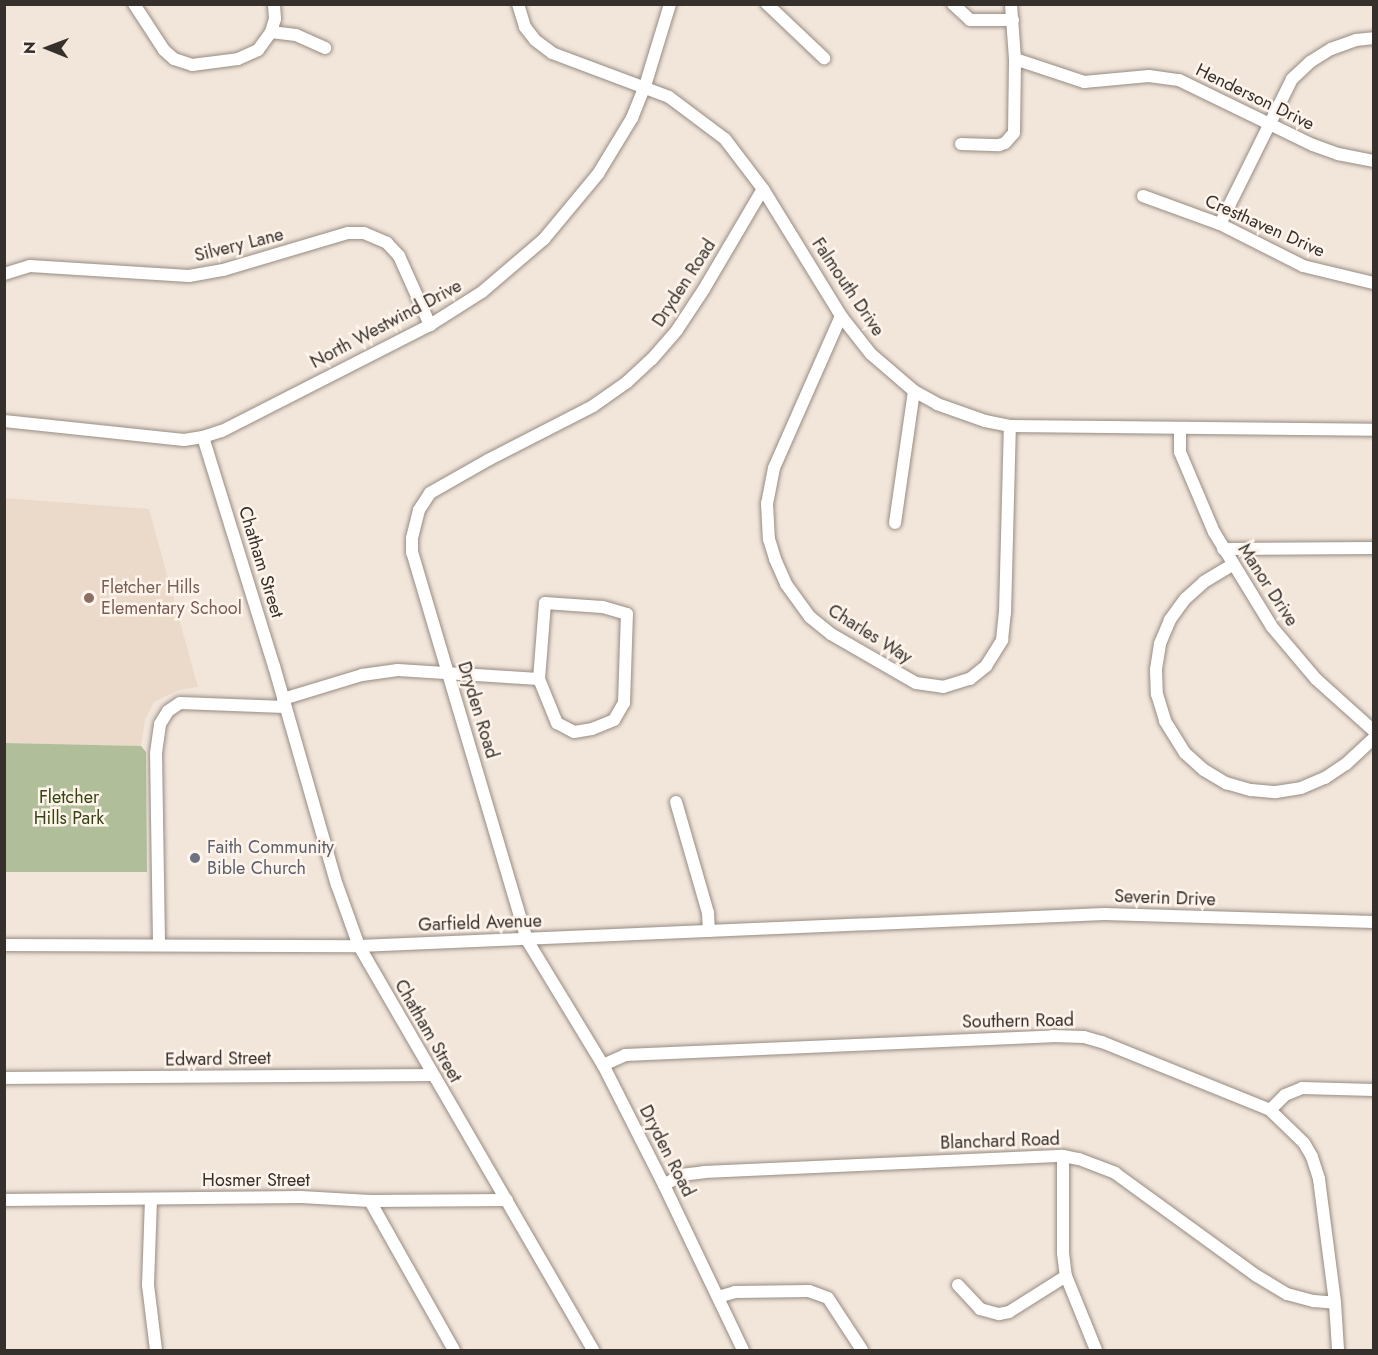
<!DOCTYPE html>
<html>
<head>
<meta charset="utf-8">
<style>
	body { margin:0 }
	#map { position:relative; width:1378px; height:1355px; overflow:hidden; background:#f2e6db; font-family:Jost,sans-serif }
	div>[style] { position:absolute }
	.built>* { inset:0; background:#ebdac9 }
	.green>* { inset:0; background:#b0bf9a }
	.roads { filter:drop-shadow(0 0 2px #978c82) drop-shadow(0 0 2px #978c82) }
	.minor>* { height:12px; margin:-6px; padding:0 6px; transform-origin:6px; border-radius:6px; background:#fff }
	.dots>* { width:16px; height:16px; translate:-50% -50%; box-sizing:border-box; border:3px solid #fef4eb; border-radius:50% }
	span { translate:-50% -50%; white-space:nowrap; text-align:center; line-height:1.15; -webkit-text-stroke:5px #fef4eb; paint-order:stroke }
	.street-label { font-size:18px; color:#35302c }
	.education-label { font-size:18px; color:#785e54 }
	.left { translate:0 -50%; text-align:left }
	.park-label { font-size:18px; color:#334410 }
	.worship-label { font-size:18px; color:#5b616d }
	.frame { position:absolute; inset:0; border:6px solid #35302c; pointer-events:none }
	.north { position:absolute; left:18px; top:18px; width:60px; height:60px; -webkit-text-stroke:4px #fef4eb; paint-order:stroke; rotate:271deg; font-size:16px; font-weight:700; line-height:24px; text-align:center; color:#35302c }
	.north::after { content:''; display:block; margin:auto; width:21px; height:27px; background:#35302c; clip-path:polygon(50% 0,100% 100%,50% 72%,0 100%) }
</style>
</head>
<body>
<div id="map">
	<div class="built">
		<div style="clip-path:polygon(5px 498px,149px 509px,198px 687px,179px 690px,154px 702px,145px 720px,141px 746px,5px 743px)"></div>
	</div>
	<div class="green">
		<div style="clip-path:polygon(5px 743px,141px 746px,146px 752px,147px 872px,5px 872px)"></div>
	</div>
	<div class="roads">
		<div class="minor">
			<div style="left:134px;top:4px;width:55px;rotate:56.9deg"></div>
			<div style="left:164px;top:50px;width:13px;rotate:42deg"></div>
			<div style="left:174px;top:59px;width:19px;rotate:18deg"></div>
			<div style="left:192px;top:65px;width:46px;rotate:-7.4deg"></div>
			<div style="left:238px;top:59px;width:22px;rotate:-24deg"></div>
			<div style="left:258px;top:50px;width:22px;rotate:-54deg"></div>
			<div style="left:271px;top:32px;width:14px;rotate:-73deg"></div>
			<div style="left:275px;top:19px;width:15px;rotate:-94deg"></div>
			<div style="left:518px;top:4px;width:24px;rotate:73deg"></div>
			<div style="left:525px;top:27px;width:16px;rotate:52deg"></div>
			<div style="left:535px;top:40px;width:21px;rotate:37deg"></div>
			<div style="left:552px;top:53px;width:125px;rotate:20.6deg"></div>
			<div style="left:669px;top:97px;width:70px;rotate:36.9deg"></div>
			<div style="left:725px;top:139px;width:63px;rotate:52.8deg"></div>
			<div style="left:763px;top:189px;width:149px;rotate:58.4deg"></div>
			<div style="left:841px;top:316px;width:48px;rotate:51.7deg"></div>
			<div style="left:871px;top:354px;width:57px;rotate:40.7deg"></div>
			<div style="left:914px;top:391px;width:26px;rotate:29deg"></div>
			<div style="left:937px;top:404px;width:51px;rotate:19.5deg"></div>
			<div style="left:985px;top:421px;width:25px;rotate:11deg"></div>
			<div style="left:1010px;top:426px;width:364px;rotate:0.6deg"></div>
			<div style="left:767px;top:4px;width:79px;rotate:43.5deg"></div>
			<div style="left:953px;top:4px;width:23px;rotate:43deg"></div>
			<div style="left:970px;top:20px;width:43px"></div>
			<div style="left:271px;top:32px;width:25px;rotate:7deg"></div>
			<div style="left:296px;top:35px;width:32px;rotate:24deg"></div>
			<div style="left:1015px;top:59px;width:73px;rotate:18.4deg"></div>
			<div style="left:1084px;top:82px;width:65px;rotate:-5.3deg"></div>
			<div style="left:1149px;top:76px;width:30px;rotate:8deg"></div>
			<div style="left:1179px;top:80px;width:149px;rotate:25.9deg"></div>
			<div style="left:1313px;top:145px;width:27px;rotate:20deg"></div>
			<div style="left:1338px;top:154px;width:37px;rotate:11deg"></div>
			<div style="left:961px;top:144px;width:38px;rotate:2deg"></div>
			<div style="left:999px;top:145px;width:6px;rotate:-18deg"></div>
			<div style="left:1005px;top:143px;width:13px;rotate:-48deg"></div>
			<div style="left:1014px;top:133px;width:74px;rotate:-89.2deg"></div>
			<div style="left:1015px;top:59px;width:55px;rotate:-94.2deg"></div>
			<div style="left:1143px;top:196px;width:82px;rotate:20deg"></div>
			<div style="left:1220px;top:224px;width:93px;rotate:26.8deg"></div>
			<div style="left:1303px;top:266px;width:73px;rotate:13.5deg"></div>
			<div style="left:1220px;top:224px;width:162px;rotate:-63.6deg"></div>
			<div style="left:1292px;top:79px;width:25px;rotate:-43deg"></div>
			<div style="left:1310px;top:62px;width:25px;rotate:-32deg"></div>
			<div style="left:1331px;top:49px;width:27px;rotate:-20deg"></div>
			<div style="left:1356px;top:40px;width:18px;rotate:-6deg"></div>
			<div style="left:4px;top:274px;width:27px;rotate:-17deg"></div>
			<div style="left:30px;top:266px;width:159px;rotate:3.6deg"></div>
			<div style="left:189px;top:276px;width:35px;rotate:-10deg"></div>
			<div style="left:223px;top:270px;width:130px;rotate:-16.5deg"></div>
			<div style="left:348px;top:233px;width:16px"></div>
			<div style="left:364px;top:233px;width:25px;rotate:23deg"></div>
			<div style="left:387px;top:243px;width:18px;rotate:47deg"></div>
			<div style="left:399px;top:256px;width:76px;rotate:65.8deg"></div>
			<div style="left:841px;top:316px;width:166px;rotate:113.8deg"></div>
			<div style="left:774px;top:468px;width:36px;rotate:101deg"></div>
			<div style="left:767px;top:503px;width:36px;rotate:87deg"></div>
			<div style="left:769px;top:539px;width:21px;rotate:73deg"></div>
			<div style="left:775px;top:559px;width:27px;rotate:66deg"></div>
			<div style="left:786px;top:584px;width:41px;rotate:54deg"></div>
			<div style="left:810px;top:617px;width:27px;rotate:39deg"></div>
			<div style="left:831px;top:634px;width:98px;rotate:30deg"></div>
			<div style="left:916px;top:683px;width:27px;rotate:8deg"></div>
			<div style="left:943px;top:687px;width:28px;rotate:-17deg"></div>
			<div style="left:970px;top:679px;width:21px;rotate:-39deg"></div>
			<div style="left:986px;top:666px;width:31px;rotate:-58deg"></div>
			<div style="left:1002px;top:640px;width:27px;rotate:-84deg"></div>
			<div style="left:1005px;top:613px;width:187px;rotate:-88.5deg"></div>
			<div style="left:4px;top:421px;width:181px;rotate:6deg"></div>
			<div style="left:184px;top:440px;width:19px;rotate:-9deg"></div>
			<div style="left:203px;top:437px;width:20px;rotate:-18deg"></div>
			<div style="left:222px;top:431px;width:233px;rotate:-27deg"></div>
			<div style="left:430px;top:325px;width:62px;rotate:-32.4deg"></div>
			<div style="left:482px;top:292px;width:82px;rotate:-40.5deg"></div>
			<div style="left:544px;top:239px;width:85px;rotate:-50.3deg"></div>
			<div style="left:598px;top:174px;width:66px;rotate:-58.7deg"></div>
			<div style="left:632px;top:118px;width:35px;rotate:-68deg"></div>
			<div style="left:645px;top:86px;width:86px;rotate:-73deg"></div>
			<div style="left:1180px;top:429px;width:23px;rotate:90deg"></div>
			<div style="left:1180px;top:452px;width:87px;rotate:67deg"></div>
			<div style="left:1214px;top:532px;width:111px;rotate:58.6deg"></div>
			<div style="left:1272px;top:627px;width:68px;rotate:49.8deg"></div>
			<div style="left:1316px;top:679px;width:78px;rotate:41.9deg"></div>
			<div style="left:203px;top:437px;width:240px;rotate:72.8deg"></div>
			<div style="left:274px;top:666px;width:228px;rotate:74deg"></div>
			<div style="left:337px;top:885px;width:65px;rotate:70.2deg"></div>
			<div style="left:359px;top:946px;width:467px;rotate:59.9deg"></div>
			<div style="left:895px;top:523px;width:133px;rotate:-81.8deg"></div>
			<div style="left:1223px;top:549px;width:151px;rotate:-0.4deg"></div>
			<div style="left:1232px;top:565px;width:33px;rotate:149deg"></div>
			<div style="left:1204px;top:582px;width:25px;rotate:138deg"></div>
			<div style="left:1185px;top:599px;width:26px;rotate:126deg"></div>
			<div style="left:1170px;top:620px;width:26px;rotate:113deg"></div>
			<div style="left:1160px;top:644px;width:26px;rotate:99deg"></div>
			<div style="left:1156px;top:670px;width:24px;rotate:88deg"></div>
			<div style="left:1157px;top:694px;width:28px;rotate:73deg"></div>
			<div style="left:1165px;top:721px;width:38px;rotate:58deg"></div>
			<div style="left:1185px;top:753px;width:25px;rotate:42deg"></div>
			<div style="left:1204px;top:770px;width:26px;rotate:31deg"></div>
			<div style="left:1226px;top:783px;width:26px;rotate:16deg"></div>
			<div style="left:1251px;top:790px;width:25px;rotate:5deg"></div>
			<div style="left:1276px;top:792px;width:25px;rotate:-9deg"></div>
			<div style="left:1301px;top:788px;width:26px;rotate:-23deg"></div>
			<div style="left:1325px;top:778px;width:25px;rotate:-34deg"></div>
			<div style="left:1346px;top:764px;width:38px;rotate:-43deg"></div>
			<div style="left:283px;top:699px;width:83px;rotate:-16.9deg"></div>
			<div style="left:362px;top:675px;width:36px;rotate:-8deg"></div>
			<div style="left:398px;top:670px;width:141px;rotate:3.7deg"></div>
			<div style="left:539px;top:679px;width:48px;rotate:67.8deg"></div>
			<div style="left:557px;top:723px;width:19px;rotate:28deg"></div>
			<div style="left:574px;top:732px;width:18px;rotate:-9deg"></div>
			<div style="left:592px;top:729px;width:24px;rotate:-22deg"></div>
			<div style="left:614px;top:720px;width:20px;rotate:-60deg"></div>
			<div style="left:624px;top:703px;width:89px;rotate:-88.1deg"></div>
			<div style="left:627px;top:614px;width:26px;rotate:-164deg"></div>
			<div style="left:602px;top:607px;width:57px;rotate:-176deg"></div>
			<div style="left:545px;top:603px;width:76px;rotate:94.5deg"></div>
			<div style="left:676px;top:802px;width:116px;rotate:73.9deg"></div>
			<div style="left:708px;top:913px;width:18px;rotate:87deg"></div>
			<div style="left:159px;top:944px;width:191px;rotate:-90.9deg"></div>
			<div style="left:156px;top:753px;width:29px;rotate:-82deg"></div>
			<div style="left:160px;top:724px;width:15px;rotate:-58deg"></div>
			<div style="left:168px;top:711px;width:14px;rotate:-34deg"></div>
			<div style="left:180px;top:703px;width:105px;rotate:2.2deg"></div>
			<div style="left:4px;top:945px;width:355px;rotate:0.2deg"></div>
			<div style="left:359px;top:946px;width:746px;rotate:-2.46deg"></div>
			<div style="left:1104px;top:914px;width:270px;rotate:1.7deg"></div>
			<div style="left:603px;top:1065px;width:24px;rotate:-24deg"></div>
			<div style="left:625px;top:1055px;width:427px;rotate:-2.5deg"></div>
			<div style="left:1052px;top:1036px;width:32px;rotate:2deg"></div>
			<div style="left:1084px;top:1037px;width:19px;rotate:16deg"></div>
			<div style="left:1102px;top:1042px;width:181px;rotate:22deg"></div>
			<div style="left:1270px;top:1110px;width:47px;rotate:44.1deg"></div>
			<div style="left:1304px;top:1143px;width:16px;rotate:60deg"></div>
			<div style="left:1312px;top:1157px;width:23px;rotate:72deg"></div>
			<div style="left:1319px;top:1179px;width:125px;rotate:82.6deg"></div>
			<div style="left:1335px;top:1303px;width:47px;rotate:86.3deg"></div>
			<div style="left:4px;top:1078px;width:429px;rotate:-0.4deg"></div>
			<div style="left:1270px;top:1110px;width:21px;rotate:-45deg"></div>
			<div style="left:1285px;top:1095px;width:18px;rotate:-22deg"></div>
			<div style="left:1302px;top:1088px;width:72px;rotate:1.6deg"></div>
			<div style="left:1063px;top:1156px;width:97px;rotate:90deg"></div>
			<div style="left:1063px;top:1253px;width:23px;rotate:83deg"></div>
			<div style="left:1066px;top:1276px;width:80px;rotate:67.9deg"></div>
			<div style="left:664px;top:1185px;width:20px;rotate:-30deg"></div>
			<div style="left:681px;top:1175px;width:23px;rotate:-7deg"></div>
			<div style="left:704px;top:1172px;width:359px;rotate:-2.6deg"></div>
			<div style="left:1063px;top:1156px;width:16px;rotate:11deg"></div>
			<div style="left:1079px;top:1159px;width:39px;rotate:21deg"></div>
			<div style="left:1115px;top:1173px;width:175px;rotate:36deg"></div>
			<div style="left:1257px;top:1276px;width:35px;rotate:31deg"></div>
			<div style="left:1287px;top:1294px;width:28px;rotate:15deg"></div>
			<div style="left:1314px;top:1301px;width:21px;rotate:5deg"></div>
			<div style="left:151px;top:1199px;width:86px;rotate:92deg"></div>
			<div style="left:148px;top:1285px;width:65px;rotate:83deg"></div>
			<div style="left:4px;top:1200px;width:297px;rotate:-0.6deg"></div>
			<div style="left:301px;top:1197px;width:69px;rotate:3.3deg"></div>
			<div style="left:370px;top:1201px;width:137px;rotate:-0.4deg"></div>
			<div style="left:370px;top:1201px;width:171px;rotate:60.6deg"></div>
			<div style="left:958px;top:1285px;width:33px;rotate:47deg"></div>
			<div style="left:980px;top:1309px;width:20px;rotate:15deg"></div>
			<div style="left:999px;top:1314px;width:10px;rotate:-11deg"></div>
			<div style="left:1009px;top:1312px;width:67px;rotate:-32.3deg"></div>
			<div style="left:718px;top:1297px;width:18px;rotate:-16deg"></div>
			<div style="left:735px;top:1292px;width:74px;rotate:-0.8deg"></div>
			<div style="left:809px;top:1291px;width:20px;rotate:20deg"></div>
			<div style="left:828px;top:1298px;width:62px;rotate:56.8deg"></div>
			<div style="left:743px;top:1350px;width:183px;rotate:-115.6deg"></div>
			<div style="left:664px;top:1185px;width:135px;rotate:-116.9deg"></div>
			<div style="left:603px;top:1065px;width:146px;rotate:-121.3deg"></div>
			<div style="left:527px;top:940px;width:404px;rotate:-106.5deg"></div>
			<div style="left:412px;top:553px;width:15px;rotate:-90deg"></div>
			<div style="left:412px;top:538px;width:29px;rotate:-76deg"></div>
			<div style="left:419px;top:510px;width:20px;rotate:-57deg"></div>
			<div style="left:430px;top:493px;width:67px;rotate:-29.6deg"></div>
			<div style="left:488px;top:460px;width:118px;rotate:-27.2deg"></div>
			<div style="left:593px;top:406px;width:42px;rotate:-35.2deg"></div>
			<div style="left:627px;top:382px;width:34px;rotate:-43deg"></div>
			<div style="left:652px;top:359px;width:38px;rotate:-49deg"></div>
			<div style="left:677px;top:330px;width:49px;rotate:-56.6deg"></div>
			<div style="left:704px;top:289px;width:116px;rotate:-59.5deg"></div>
		</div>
	</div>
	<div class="dots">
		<div style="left:89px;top:598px;background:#8d6e63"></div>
		<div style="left:195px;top:858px;background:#6b7280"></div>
	</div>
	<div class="street-label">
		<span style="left:1255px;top:97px;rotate:26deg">Henderson Drive</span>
		<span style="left:1265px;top:226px;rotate:24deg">Cresthaven Drive</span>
		<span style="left:239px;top:245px;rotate:-14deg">Silvery Lane</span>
		<span style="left:684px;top:283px;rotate:-57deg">Dryden Road</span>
		<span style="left:848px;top:287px;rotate:56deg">Falmouth Drive</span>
		<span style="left:386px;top:324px;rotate:-28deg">North Westwind Drive</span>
		<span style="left:261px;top:562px;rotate:73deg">Chatham Street</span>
		<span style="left:1268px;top:585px;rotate:57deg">Manor Drive</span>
		<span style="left:870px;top:634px;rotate:32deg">Charles Way</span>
		<span style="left:478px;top:710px;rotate:73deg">Dryden Road</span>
		<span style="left:1165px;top:898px;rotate:2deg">Severin Drive</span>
		<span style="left:480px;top:923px;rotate:-2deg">Garfield Avenue</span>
		<span style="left:1018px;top:1021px;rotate:-1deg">Southern Road</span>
		<span style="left:428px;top:1031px;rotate:60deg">Chatham Street</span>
		<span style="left:218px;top:1059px;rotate:-1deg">Edward Street</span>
		<span style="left:1000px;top:1141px;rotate:-2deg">Blanchard Road</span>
		<span style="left:667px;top:1151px;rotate:63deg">Dryden Road</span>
		<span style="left:256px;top:1180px">Hosmer Street</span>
	</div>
	<div class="education-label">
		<span class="left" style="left:101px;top:598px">Fletcher Hills<br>Elementary School</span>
	</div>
	<div class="park-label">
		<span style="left:69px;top:808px">Fletcher<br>Hills Park</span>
	</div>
	<div class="worship-label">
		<span class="left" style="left:207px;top:858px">Faith Community<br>Bible Church</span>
	</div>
	<div class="frame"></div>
	<div class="north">N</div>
</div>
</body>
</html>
